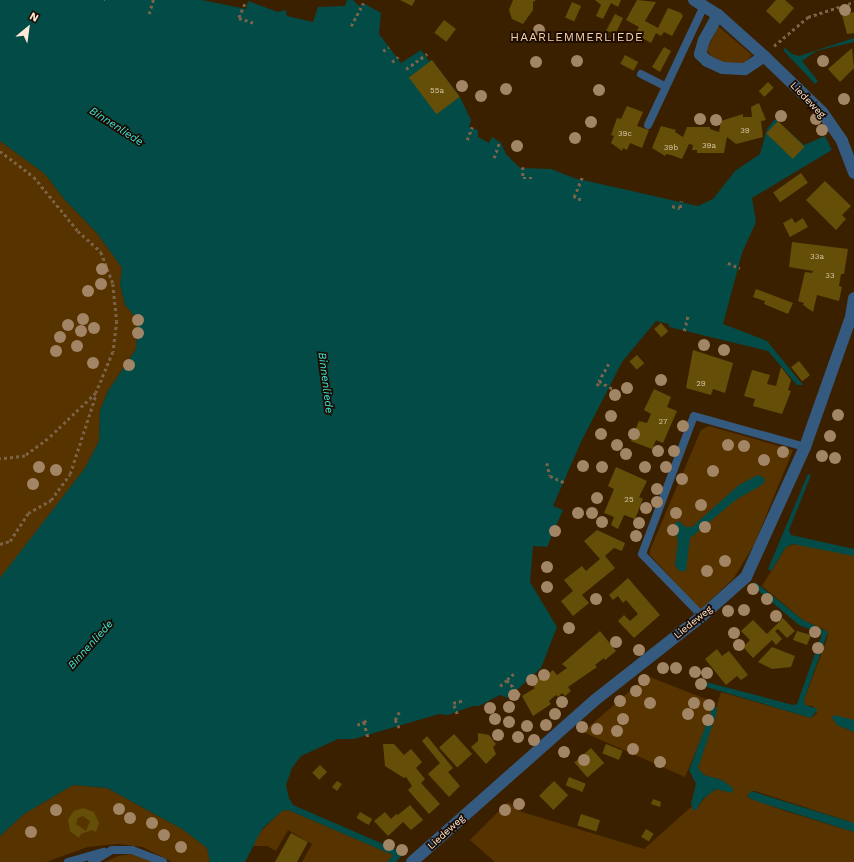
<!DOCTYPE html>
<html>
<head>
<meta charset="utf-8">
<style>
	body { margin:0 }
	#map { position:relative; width:854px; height:862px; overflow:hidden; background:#3b2000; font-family:"Work Sans",sans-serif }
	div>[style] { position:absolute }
	.green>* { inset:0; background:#573300 }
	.water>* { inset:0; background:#034b47 }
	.building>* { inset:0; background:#644e08; transform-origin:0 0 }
	.path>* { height:2.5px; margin-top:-1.25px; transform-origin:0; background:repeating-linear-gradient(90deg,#7b6347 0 3px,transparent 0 6px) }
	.service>* { height:8px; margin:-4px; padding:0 4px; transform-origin:4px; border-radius:4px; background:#345a7f }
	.minor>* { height:12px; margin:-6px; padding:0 6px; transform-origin:6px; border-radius:6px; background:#345a7f }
	.tertiary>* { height:12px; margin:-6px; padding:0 6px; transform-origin:6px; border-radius:6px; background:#345a7f }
	.trees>* { width:12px; height:12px; margin:-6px; border-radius:50%; background:#a28565 }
	span { translate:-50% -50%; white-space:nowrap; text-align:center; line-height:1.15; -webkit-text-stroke:3.5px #1c0c00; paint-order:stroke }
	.number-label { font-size:8px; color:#d7c4a4 }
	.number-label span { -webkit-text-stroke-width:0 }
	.street-label { font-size:10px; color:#fdebd8 }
	.water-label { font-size:11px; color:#37e6db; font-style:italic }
	.quarter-label { font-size:12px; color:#f7d3ae; letter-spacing:1px }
	.north { position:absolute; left:8px; top:8px; width:40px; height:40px; -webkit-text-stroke:3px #1c0c00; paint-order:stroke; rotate:29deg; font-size:11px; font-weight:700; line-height:16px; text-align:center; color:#fdebd8 }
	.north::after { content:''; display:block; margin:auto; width:14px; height:18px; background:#fdebd8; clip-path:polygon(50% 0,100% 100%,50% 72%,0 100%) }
</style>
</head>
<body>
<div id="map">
	<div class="green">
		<div style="clip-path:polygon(718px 26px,752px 55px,742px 66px,724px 64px,712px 58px,707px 50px)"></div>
		<div style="clip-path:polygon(0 141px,45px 174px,64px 199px,97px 233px,122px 268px,120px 284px,125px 305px,138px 320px,136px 349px,108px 391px,100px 411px,99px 441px,85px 468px,0 580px)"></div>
		<div style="clip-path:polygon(709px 426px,793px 450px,754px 545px,733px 579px,700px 610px,650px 555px,650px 550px,701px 430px)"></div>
		<div style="clip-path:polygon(798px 543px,854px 556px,854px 720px,837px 725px,854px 732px,854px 823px,755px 791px,751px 791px,747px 797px,785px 811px,854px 832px,854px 862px,495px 862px,470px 840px,508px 802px,522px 812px,644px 849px,691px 807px,696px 809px,709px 793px,720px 788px,726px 792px,722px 780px,704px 775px,698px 768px,721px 692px,811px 718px,815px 715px,817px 713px,813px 706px,805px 705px,804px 700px,828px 636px,825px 630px,803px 620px,762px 586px,786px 547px)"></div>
		<div style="clip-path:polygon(647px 676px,716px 703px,685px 777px,583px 732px)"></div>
		<div style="clip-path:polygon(73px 785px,107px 788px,182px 829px,207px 848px,210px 862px,172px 862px,143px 847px,118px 844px,88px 847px,46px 862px,0 862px,0 836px,24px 814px)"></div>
		<div style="clip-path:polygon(288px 810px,394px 855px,393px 857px,388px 862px,302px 862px,312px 844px,288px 830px,276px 851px,267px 846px,251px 846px,262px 830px,282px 811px)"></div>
		<div style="clip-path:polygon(132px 854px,154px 862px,105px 862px,118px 856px)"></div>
	</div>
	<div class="water">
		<div style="clip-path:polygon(0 0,202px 0,246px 9px,248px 1px,278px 12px,286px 10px,287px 16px,313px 22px,318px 7px,345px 6px,347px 0,353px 0,359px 6px,365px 4px,381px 13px,379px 34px,401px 63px,421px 50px,429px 61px,432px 60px,460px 97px,471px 120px,469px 127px,478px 130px,478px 137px,489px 143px,492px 137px,501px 143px,506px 154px,520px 168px,551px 169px,574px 178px,698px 206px,713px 199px,735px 171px,760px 154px,767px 129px,775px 119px,804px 145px,825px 136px,832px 150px,752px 198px,756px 222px,742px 253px,723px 324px,767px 341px,803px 385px,797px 385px,768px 351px,669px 327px,669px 324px,656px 321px,622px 362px,581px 442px,553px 506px,563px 510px,547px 547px,533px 546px,530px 582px,557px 627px,541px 668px,508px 698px,500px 695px,479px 706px,473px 706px,448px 715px,439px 714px,354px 739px,338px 739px,301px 756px,292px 768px,286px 785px,289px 798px,293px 805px,404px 853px,396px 862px,387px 862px,393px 855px,288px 810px,282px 811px,262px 829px,245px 862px,210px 862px,207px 848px,182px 829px,107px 788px,73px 785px,24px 814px,0 836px,0 578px,85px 468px,99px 441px,100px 411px,108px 391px,136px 349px,138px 320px,125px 305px,120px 284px,122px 268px,97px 233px,64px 199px,45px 174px,0 141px)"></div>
		<div style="clip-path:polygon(854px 38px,854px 42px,816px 51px,802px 61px,818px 81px,815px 84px,783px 50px,785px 48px,792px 54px,799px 56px)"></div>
		<div style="clip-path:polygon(808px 474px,811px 475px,789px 530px,791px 535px,854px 549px,854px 556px,793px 544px,786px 547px,771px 571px,768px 569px)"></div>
		<div style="clip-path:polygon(758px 475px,764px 478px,765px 482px,760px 486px,737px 499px,690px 538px,686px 571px,679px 571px,675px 565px,678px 541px,674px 524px,679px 521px,685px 527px,692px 527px,739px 485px)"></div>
		<div style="clip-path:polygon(755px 582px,803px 620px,828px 632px,804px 700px,805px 705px,818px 709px,811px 718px,703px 686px,706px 682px,793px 705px,797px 704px,822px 634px,799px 625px,754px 587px)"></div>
		<div style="clip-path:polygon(713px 706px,717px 708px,716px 715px,698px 768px,704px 775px,722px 780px,733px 788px,732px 793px,716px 789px,703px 799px,696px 810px,693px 810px,691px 804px,696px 784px,689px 770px)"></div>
		<div style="clip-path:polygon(834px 715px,854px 720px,854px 732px,837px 725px,832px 718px)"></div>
		<div style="clip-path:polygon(751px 791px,854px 823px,854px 832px,759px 802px,747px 797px)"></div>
	</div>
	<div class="building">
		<div style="clip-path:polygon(400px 0,415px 0,412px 6px)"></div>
		<div style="clip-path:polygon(513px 0,536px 0,533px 2px,533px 10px,523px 24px,512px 19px,509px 10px)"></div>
		<div style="clip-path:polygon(595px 0,621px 0,618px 7px,611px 3px,603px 19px,596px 16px,601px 5px)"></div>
		<div style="clip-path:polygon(637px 0,656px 2px,645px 21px,658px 28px,668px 8px,681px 13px,683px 16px,672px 36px,664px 32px,661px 36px,656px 33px,651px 43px,635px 34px,639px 27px,626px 20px)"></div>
		<div style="clip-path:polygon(776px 0,785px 0,794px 8px,780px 24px,766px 11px)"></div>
		<div style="left:572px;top:2px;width:10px;height:17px;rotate:24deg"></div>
		<div style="clip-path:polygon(854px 12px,854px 33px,847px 34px,842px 15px)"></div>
		<div style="clip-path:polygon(615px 14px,623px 18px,616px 33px,606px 31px)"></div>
		<div style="left:444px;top:20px;width:15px;height:16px;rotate:37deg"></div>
		<div style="clip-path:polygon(664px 47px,671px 51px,660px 72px,652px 67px)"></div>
		<div style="clip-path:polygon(852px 48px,854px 68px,840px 82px,828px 69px)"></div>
		<div style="left:625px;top:55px;width:15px;height:10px;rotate:28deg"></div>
		<div style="left:432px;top:60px;width:46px;height:29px;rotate:53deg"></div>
		<div style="left:768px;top:82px;width:8px;height:13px;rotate:45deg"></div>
		<div style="clip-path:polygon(759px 103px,766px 120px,761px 121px,763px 137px,736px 144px,727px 137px,724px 153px,697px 153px,697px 150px,692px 150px,693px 145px,689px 144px,682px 159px,671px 155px,666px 154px,665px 156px,652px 148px,661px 126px,676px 130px,675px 132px,683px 137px,687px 127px,710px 127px,710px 129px,719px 132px,721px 121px,743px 114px,743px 117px,752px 117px,751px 107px)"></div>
		<div style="clip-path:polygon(627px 106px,643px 112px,637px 126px,649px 130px,642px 148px,630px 143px,627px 150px,623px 148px,622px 151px,611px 143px,614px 136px,611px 135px,617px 118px,621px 119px)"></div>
		<div style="left:778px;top:121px;width:37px;height:17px;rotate:44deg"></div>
		<div style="left:801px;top:173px;width:12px;height:34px;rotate:55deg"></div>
		<div style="clip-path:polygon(825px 181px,851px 206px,842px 215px,846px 219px,836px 230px,806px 200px)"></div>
		<div style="clip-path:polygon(792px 218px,795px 223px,803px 218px,808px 227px,790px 237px,783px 223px)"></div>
		<div style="clip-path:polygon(792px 242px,848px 249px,844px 274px,841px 274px,839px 286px,842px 287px,839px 301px,817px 295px,813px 312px,803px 305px,804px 303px,798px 301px,805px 272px,812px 273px,813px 271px,789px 267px)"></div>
		<div style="clip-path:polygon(756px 289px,793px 303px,788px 314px,764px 304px,765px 301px,753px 297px)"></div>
		<div style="left:661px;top:323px;width:11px;height:9px;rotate:49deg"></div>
		<div style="clip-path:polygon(693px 350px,733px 363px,725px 393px,713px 389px,711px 395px,686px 388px)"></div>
		<div style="left:637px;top:355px;width:11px;height:10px;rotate:49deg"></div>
		<div style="left:799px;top:361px;width:18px;height:10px;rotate:52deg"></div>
		<div style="clip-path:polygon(781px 367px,791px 380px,788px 390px,791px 391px,782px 414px,753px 406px,755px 399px,744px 396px,752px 370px,770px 375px,767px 384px,776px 386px)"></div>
		<div style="clip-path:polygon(654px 389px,671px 397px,667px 407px,677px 411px,663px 443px,656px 440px,652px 449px,631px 441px,639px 421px,647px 423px,651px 414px,644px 410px)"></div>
		<div style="clip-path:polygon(616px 467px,647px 481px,639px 497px,643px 499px,635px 519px,624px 515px,618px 529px,611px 525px,614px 517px,604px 513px,614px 489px,608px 486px)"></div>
		<div style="clip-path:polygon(597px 530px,625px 543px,622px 551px,614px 548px,605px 556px,615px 568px,582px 595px,589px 603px,573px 616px,561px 601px,573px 591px,564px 580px,582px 566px,586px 571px,600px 559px,584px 541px)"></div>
		<div style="clip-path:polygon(628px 578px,660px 615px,634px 638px,618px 621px,624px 615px,630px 621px,638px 614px,626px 600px,623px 603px,618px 596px,613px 600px,609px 595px)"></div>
		<div style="clip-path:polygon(783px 618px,795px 631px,787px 638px,778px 629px,775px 631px,782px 639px,776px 645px,772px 640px,753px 658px,743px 647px,750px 640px,741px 631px,753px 620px,767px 634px)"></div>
		<div style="clip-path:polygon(600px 631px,616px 651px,605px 660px,604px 658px,595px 665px,597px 667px,568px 687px,571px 691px,565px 696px,562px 693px,558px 697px,556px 695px,549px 701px,551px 704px,533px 716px,522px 696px,535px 688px,532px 685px,541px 676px,543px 678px,553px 670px,557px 675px,567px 668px,562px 664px)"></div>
		<div style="clip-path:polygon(797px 631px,811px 635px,807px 645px,793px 640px)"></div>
		<div style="clip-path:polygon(772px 647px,795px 656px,791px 667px,772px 669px,758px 662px)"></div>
		<div style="clip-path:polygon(717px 649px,722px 656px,729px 651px,748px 675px,741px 680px,737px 676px,726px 685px,705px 659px)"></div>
		<div style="clip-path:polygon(478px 733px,489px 735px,496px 744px,493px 747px,496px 754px,486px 764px,471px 747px,478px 741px)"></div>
		<div style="left:454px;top:734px;width:27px;height:20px;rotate:48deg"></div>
		<div style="clip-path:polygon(427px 736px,453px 768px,448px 772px,460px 786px,449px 797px,428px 774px,440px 763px,422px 741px)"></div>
		<div style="clip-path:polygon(383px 744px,394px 744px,404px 755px,411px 749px,422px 762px,416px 768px,425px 779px,421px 783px,440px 804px,429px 814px,408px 790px,412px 786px,406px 777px,404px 778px,385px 766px)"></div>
		<div style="left:606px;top:744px;width:18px;height:10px;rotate:22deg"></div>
		<div style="left:591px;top:748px;width:20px;height:22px;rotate:49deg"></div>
		<div style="left:320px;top:765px;width:10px;height:11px;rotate:45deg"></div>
		<div style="left:569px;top:777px;width:18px;height:9px;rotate:22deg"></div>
		<div style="clip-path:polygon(337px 781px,342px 784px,337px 791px,332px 787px)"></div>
		<div style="left:554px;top:781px;width:20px;height:21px;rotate:45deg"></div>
		<div style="clip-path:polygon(653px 799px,661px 802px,660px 807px,651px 804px)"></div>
		<div style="clip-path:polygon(410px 805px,423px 820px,411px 830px,403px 822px,388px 836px,374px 821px,385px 812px,391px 819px,396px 814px,398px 815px)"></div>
		<div style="clip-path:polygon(evenodd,83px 808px,94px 812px,99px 823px,96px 832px,92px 830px,81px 834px,79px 838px,70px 831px,68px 819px,74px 811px,83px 808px,83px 816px,90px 821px,86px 831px,76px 824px,78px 818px,83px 816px)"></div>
		<div style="left:360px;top:812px;width:14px;height:7px;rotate:30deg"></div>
		<div style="left:581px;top:814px;width:20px;height:12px;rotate:18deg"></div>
		<div style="left:646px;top:829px;width:9px;height:9px;rotate:32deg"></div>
		<div style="clip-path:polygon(291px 833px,308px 842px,297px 862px,275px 862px)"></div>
	</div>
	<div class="path">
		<div style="left:104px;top:0;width:1px"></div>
		<div style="left:245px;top:4px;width:15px;rotate:113deg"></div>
		<div style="left:239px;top:18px;width:16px;rotate:18deg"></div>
		<div style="left:149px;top:14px;width:15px;rotate:-74deg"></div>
		<div style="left:351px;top:26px;width:26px;rotate:-62deg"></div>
		<div style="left:774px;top:46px;width:45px;rotate:-40.5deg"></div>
		<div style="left:808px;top:17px;width:48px;rotate:-18.1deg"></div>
		<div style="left:383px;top:51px;width:7px;rotate:-34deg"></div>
		<div style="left:392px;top:62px;width:8px;rotate:-40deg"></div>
		<div style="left:406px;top:69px;width:26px;rotate:-36deg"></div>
		<div style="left:467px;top:140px;width:14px;rotate:-69deg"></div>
		<div style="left:0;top:151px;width:43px;rotate:37.4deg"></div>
		<div style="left:34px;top:177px;width:70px;rotate:50.8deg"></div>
		<div style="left:78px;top:231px;width:31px;rotate:42deg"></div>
		<div style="left:101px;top:252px;width:34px;rotate:69deg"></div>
		<div style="left:113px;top:284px;width:37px;rotate:84deg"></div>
		<div style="left:117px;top:321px;width:31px;rotate:97deg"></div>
		<div style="left:113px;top:352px;width:44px;rotate:112.5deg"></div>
		<div style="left:96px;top:393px;width:66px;rotate:136.2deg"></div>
		<div style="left:48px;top:439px;width:29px;rotate:144deg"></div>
		<div style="left:25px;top:456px;width:25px;rotate:173deg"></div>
		<div style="left:494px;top:158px;width:18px;rotate:-71deg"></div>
		<div style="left:523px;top:167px;width:11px;rotate:90deg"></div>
		<div style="left:523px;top:178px;width:12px"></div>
		<div style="left:581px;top:200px;width:8px;rotate:-157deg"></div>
		<div style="left:574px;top:197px;width:22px;rotate:-68deg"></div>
		<div style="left:672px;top:206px;width:8px;rotate:14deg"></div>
		<div style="left:680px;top:208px;width:7px;rotate:-82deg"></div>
		<div style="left:728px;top:263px;width:13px;rotate:23deg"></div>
		<div style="left:684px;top:331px;width:16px;rotate:-76deg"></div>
		<div style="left:609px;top:364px;width:20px;rotate:120deg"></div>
		<div style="left:599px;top:381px;width:16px;rotate:30deg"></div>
		<div style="left:597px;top:386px;width:5px;rotate:-68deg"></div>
		<div style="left:547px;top:463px;width:13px;rotate:77deg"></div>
		<div style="left:550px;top:476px;width:17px;rotate:24deg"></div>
		<div style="left:0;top:544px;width:10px;rotate:-17deg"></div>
		<div style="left:10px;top:541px;width:33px;rotate:-57deg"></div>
		<div style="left:28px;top:513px;width:26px;rotate:-29deg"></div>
		<div style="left:51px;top:500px;width:32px;rotate:-54deg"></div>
		<div style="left:70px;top:474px;width:84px;rotate:-72deg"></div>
		<div style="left:514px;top:674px;width:9px;rotate:139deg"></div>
		<div style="left:507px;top:680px;width:20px;rotate:49deg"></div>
		<div style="left:500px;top:686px;width:9px;rotate:-41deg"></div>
		<div style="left:457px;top:714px;width:12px;rotate:-110deg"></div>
		<div style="left:453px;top:703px;width:12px;rotate:-14deg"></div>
		<div style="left:364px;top:722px;width:5px;rotate:-37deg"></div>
		<div style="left:357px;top:725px;width:8px;rotate:-23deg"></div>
		<div style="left:364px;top:722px;width:16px;rotate:75deg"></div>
		<div style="left:399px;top:728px;width:9px;rotate:-117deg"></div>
		<div style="left:395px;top:720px;width:9px;rotate:-63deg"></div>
	</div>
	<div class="service">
		<div style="left:641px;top:74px;width:27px;rotate:27deg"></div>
		<div style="left:648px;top:125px;width:132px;rotate:-64.8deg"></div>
		<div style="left:702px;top:616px;width:86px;rotate:-134.1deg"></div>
		<div style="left:642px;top:554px;width:147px;rotate:-69.4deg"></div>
		<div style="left:694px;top:416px;width:115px;rotate:15.6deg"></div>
		<div style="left:68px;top:862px;width:37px;rotate:-16deg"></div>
		<div style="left:92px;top:862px;width:23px;rotate:-31deg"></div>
		<div style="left:112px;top:850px;width:20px"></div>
		<div style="left:132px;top:850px;width:33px;rotate:21deg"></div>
	</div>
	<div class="minor">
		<div style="left:718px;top:15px;width:29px;rotate:119deg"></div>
		<div style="left:704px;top:40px;width:15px;rotate:106deg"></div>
		<div style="left:700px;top:54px;width:10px;rotate:45deg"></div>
		<div style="left:707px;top:61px;width:17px;rotate:24deg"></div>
		<div style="left:723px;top:68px;width:22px;rotate:3deg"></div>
		<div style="left:745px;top:69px;width:23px;rotate:-34deg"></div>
	</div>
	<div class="tertiary">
		<div style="left:694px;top:0;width:28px;rotate:32deg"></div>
		<div style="left:718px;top:15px;width:62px;rotate:41.7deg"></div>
		<div style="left:764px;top:56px;width:81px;rotate:44deg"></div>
		<div style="left:822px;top:112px;width:35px;rotate:55deg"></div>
		<div style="left:842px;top:141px;width:34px;rotate:69deg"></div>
		<div style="left:412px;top:862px;width:244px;rotate:-41.5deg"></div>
		<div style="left:595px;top:700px;width:136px;rotate:-38.1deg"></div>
		<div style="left:702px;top:616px;width:59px;rotate:-41.6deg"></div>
		<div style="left:746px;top:577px;width:143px;rotate:-65.6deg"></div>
		<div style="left:805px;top:447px;width:138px;rotate:-70.5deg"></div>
		<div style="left:851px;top:317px;width:19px;rotate:-81deg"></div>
	</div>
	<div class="trees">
		<div style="left:845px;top:10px"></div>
		<div style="left:539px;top:30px"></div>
		<div style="left:577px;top:61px"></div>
		<div style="left:823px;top:61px"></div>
		<div style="left:536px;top:62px"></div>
		<div style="left:462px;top:86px"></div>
		<div style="left:506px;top:89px"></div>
		<div style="left:599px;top:90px"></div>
		<div style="left:481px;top:96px"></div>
		<div style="left:844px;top:99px"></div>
		<div style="left:781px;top:116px"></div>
		<div style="left:700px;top:119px"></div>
		<div style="left:816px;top:119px"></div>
		<div style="left:716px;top:120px"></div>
		<div style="left:591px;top:122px"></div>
		<div style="left:822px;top:130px"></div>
		<div style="left:575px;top:138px"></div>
		<div style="left:517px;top:146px"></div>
		<div style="left:102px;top:269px"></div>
		<div style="left:101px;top:284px"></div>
		<div style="left:88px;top:291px"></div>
		<div style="left:83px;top:319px"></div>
		<div style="left:138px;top:320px"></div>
		<div style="left:68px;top:325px"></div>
		<div style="left:94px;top:328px"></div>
		<div style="left:81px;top:331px"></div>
		<div style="left:138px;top:333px"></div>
		<div style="left:60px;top:337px"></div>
		<div style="left:704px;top:345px"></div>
		<div style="left:77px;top:346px"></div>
		<div style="left:724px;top:350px"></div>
		<div style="left:56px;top:351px"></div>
		<div style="left:93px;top:363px"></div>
		<div style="left:129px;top:365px"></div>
		<div style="left:661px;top:380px"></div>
		<div style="left:627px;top:388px"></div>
		<div style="left:615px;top:395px"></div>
		<div style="left:838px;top:415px"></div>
		<div style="left:611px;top:416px"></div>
		<div style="left:683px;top:426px"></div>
		<div style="left:601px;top:434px"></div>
		<div style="left:634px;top:434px"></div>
		<div style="left:830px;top:436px"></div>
		<div style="left:617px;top:445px"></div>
		<div style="left:728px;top:445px"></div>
		<div style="left:744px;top:446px"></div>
		<div style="left:658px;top:451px"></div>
		<div style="left:674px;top:451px"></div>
		<div style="left:783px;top:452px"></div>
		<div style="left:626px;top:454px"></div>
		<div style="left:822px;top:456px"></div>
		<div style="left:835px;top:458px"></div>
		<div style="left:764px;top:460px"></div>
		<div style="left:583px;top:466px"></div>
		<div style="left:39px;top:467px"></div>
		<div style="left:602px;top:467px"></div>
		<div style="left:645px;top:467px"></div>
		<div style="left:666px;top:467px"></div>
		<div style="left:56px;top:470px"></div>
		<div style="left:713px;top:471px"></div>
		<div style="left:682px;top:479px"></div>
		<div style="left:33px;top:484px"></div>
		<div style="left:657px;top:489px"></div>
		<div style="left:597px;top:498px"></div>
		<div style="left:657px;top:502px"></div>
		<div style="left:701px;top:505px"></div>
		<div style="left:646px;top:508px"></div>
		<div style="left:578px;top:513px"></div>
		<div style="left:592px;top:513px"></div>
		<div style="left:676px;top:513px"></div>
		<div style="left:602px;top:522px"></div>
		<div style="left:639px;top:523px"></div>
		<div style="left:705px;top:527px"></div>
		<div style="left:673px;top:530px"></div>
		<div style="left:555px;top:531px"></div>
		<div style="left:636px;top:536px"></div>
		<div style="left:725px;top:561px"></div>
		<div style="left:547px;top:567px"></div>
		<div style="left:707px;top:571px"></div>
		<div style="left:547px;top:587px"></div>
		<div style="left:753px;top:589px"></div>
		<div style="left:596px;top:599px"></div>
		<div style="left:767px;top:599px"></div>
		<div style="left:744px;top:610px"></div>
		<div style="left:728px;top:611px"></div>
		<div style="left:776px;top:616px"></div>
		<div style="left:569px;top:628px"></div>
		<div style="left:815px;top:632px"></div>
		<div style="left:734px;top:633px"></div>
		<div style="left:616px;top:642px"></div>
		<div style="left:739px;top:645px"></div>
		<div style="left:818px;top:648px"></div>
		<div style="left:639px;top:650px"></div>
		<div style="left:663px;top:668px"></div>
		<div style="left:676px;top:668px"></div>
		<div style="left:695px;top:672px"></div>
		<div style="left:707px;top:673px"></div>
		<div style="left:544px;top:675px"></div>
		<div style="left:532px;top:680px"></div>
		<div style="left:644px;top:680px"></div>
		<div style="left:701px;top:684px"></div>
		<div style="left:636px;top:691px"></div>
		<div style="left:514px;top:695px"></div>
		<div style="left:620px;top:701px"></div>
		<div style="left:562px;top:702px"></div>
		<div style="left:650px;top:703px"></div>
		<div style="left:694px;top:703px"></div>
		<div style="left:709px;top:705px"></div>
		<div style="left:509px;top:707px"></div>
		<div style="left:490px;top:708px"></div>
		<div style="left:555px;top:714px"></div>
		<div style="left:688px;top:714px"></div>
		<div style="left:495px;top:719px"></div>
		<div style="left:623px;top:719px"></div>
		<div style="left:708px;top:720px"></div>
		<div style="left:509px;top:722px"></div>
		<div style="left:546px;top:725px"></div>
		<div style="left:527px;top:726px"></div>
		<div style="left:582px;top:727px"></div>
		<div style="left:597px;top:729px"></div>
		<div style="left:617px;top:731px"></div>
		<div style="left:498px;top:735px"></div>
		<div style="left:518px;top:737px"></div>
		<div style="left:534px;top:740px"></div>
		<div style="left:633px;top:749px"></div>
		<div style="left:564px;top:752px"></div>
		<div style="left:584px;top:760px"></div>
		<div style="left:660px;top:762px"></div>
		<div style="left:519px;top:804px"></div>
		<div style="left:119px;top:809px"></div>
		<div style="left:56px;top:810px"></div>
		<div style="left:505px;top:810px"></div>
		<div style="left:130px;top:818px"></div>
		<div style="left:152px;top:823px"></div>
		<div style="left:31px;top:832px"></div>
		<div style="left:164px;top:835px"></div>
		<div style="left:389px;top:845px"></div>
		<div style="left:181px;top:847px"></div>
		<div style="left:402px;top:850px"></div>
	</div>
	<div class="number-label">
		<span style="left:437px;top:91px">55a</span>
		<span style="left:745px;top:131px">39</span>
		<span style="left:625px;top:134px">39c</span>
		<span style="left:709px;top:146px">39a</span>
		<span style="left:671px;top:148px">39b</span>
		<span style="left:817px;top:257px">33a</span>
		<span style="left:830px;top:276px">33</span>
		<span style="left:701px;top:384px">29</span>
		<span style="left:663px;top:422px">27</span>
		<span style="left:629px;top:500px">25</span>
	</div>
	<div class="street-label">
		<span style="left:808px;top:100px;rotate:46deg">Liedeweg</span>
		<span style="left:693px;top:622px;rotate:-39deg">Liedeweg</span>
		<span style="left:446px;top:832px;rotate:-42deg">Liedeweg</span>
	</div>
	<div class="water-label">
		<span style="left:116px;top:127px;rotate:33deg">Binnenliede</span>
		<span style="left:325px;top:383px;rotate:83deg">Binnenliede</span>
		<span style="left:91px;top:645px;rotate:-48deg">Binnenliede</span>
	</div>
	<div class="quarter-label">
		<span style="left:577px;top:38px">HAARLEMMERLIEDE</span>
	</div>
	<div class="north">N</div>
</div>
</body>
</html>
